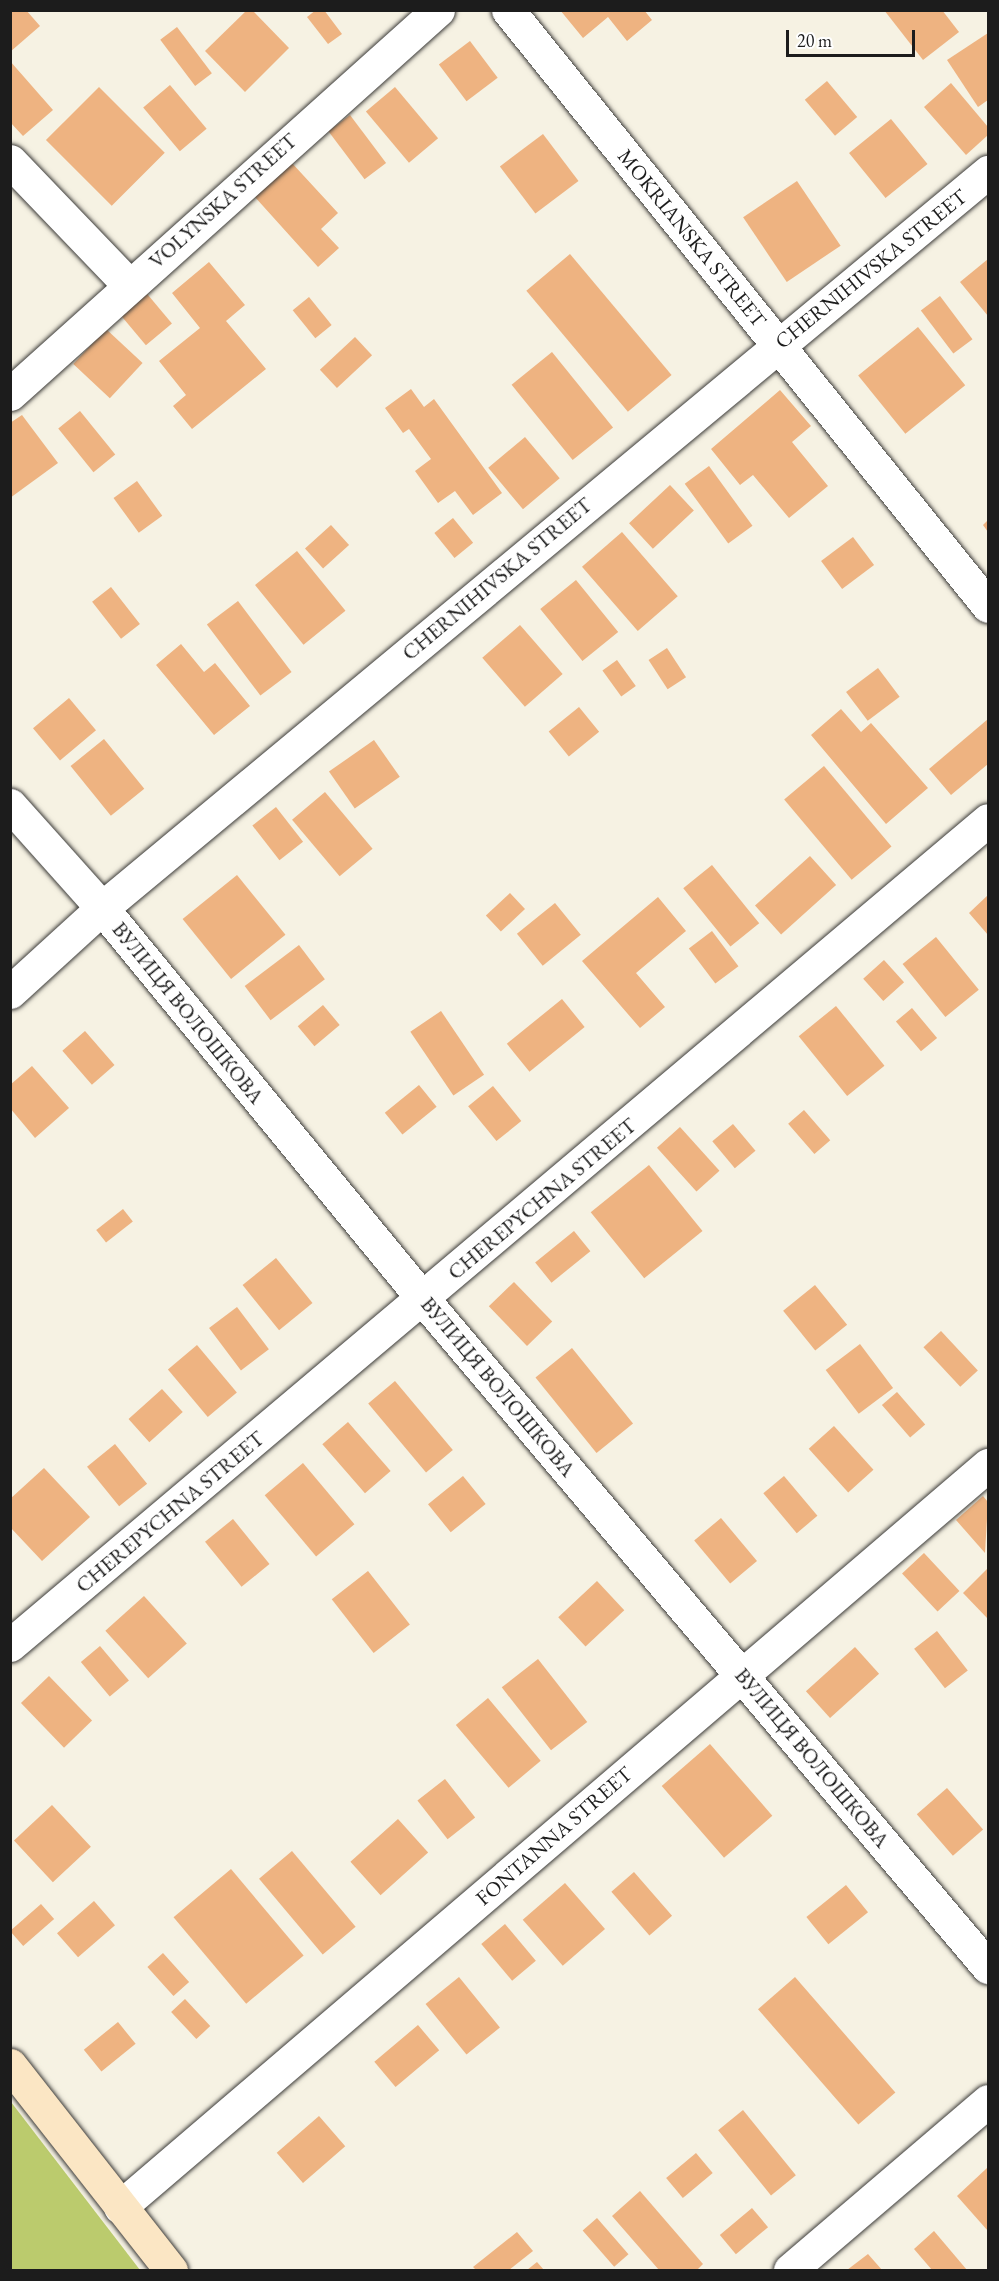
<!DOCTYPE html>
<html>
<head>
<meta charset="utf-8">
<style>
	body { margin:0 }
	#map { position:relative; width:999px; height:2281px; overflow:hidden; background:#f6f2e3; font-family:"EB Garamond",serif }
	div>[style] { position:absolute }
	.green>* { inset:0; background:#bbcb6d }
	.building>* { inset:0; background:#eeb381; transform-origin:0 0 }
	.roads { filter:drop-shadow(0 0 2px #3d3c3a) drop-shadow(0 0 2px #3d3c3a) }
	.street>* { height:33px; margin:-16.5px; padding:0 16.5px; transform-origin:16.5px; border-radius:16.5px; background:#fff }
	.secondary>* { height:33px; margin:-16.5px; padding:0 16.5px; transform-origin:16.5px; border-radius:16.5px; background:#fbe6c4 }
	span { translate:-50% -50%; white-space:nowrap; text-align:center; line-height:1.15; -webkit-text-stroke:6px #fff; paint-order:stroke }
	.street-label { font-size:21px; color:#1c1c1c }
	.frame { position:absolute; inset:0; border:12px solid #1c1c1c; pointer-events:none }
	.scale { position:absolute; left:786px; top:30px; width:129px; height:27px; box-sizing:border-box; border:3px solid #1c1c1c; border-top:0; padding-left:8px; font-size:18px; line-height:21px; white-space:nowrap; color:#1c1c1c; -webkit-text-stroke:4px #fff; paint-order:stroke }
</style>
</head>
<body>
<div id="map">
	<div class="green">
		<div style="clip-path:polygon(11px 2102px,140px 2270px,11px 2270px)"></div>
	</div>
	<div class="building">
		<div style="clip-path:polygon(10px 10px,26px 10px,40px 26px,10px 52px)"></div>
		<div style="clip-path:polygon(247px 10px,252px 10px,289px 48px,245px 92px,205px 51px)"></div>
		<div style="clip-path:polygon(316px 10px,324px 10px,342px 34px,328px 44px,307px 17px)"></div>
		<div style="clip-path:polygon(560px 10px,644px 10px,652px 20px,627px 41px,608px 17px,583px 38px)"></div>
		<div style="clip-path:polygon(884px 10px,942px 10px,959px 32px,923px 60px)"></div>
		<div style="left:177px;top:27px;width:58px;height:21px;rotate:53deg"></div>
		<div style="clip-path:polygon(988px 33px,988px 100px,978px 107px,947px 60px)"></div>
		<div style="left:470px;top:41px;width:46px;height:39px;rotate:53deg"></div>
		<div style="clip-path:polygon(10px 61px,53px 110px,23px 136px,10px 122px)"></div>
		<div style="left:827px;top:81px;width:47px;height:29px;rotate:50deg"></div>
		<div style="clip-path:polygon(951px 83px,988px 127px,988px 135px,966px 155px,924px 107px)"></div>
		<div style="left:170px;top:85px;width:57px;height:35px;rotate:50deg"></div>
		<div style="left:99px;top:87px;width:93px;height:75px;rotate:45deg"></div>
		<div style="left:395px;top:87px;width:67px;height:38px;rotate:50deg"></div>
		<div style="left:350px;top:115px;width:60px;height:27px;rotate:53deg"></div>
		<div style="left:891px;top:119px;width:58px;height:54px;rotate:51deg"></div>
		<div style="left:543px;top:134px;width:59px;height:54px;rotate:53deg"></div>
		<div style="clip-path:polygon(291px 162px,338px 213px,321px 229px,339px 248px,318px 267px,254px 196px)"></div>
		<div style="left:797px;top:181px;width:78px;height:65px;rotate:56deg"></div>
		<div style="left:570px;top:254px;width:158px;height:57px;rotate:50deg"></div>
		<div style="clip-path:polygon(988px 259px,988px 316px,960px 282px)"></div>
		<div style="clip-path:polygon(209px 262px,245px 305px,226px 321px,266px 369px,192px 429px,173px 406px,186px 395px,159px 361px,200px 328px,172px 293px)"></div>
		<div style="left:143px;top:289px;width:45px;height:34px;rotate:50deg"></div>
		<div style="left:940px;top:296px;width:54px;height:24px;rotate:53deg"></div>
		<div style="left:309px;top:297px;width:36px;height:21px;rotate:51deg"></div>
		<div style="left:918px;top:327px;width:75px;height:77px;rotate:51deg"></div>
		<div style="left:106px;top:329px;width:50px;height:48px;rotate:43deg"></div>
		<div style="left:355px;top:337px;width:25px;height:48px;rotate:47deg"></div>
		<div style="left:552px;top:352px;width:97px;height:52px;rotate:51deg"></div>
		<div style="clip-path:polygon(411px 389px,424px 407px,434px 399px,502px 493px,473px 515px,455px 491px,438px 503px,415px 471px,431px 459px,409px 429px,403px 433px,385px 408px)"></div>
		<div style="clip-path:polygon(780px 390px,811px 426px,792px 442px,828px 486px,789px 518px,753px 475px,740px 485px,711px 449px)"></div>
		<div style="left:80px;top:411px;width:56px;height:28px;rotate:51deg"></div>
		<div style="clip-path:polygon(22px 415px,58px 463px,10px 498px,10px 423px)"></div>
		<div style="left:525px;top:437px;width:54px;height:48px;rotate:50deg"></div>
		<div style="left:709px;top:466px;width:74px;height:30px;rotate:54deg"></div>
		<div style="left:137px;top:481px;width:43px;height:29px;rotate:54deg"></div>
		<div style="left:670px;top:485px;width:35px;height:56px;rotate:47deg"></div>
		<div style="left:453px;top:518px;width:32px;height:24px;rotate:51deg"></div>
		<div style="clip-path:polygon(988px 520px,988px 532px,983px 525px)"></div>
		<div style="left:331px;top:525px;width:27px;height:35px;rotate:48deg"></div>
		<div style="left:622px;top:532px;width:85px;height:53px;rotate:49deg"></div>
		<div style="left:853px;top:537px;width:35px;height:40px;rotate:53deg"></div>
		<div style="left:297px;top:551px;width:77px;height:54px;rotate:51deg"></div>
		<div style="left:576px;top:580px;width:67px;height:46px;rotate:51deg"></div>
		<div style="left:111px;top:587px;width:47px;height:24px;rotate:52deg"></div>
		<div style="left:238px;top:601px;width:89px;height:39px;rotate:53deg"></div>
		<div style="left:520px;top:625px;width:65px;height:50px;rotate:49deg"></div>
		<div style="clip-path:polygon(181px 644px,204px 672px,215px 663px,250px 706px,214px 735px,156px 665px)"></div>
		<div style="left:667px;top:648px;width:35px;height:22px;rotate:57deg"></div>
		<div style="left:617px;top:660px;width:32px;height:18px;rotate:54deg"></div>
		<div style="left:878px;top:668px;width:36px;height:40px;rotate:53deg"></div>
		<div style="left:69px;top:698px;width:42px;height:47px;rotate:50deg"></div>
		<div style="left:579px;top:707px;width:32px;height:39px;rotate:51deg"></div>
		<div style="clip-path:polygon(841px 709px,861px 732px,871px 723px,928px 788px,886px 824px,811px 735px)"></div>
		<div style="clip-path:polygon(988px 719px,988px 764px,951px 795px,929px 769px)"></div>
		<div style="left:104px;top:739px;width:64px;height:43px;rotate:51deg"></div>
		<div style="left:374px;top:740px;width:45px;height:55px;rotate:55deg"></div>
		<div style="left:824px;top:766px;width:105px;height:52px;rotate:50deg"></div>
		<div style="left:325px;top:792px;width:74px;height:43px;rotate:50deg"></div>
		<div style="left:276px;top:807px;width:44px;height:30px;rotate:52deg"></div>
		<div style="left:810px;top:856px;width:39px;height:74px;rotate:48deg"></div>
		<div style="left:712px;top:865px;width:75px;height:37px;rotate:51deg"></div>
		<div style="left:237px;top:875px;width:77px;height:70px;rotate:51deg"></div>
		<div style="left:510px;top:893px;width:22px;height:33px;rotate:47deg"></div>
		<div style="clip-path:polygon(988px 895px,988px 935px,969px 913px)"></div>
		<div style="clip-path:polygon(658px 897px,686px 931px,636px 973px,665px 1007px,640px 1028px,582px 961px)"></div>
		<div style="left:555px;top:903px;width:41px;height:49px;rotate:51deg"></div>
		<div style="left:712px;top:931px;width:44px;height:29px;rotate:53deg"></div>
		<div style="left:936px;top:937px;width:68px;height:43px;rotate:51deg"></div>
		<div style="left:299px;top:945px;width:43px;height:68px;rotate:53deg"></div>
		<div style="left:884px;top:960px;width:30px;height:28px;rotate:48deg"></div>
		<div style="left:562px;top:999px;width:36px;height:71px;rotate:51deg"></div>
		<div style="left:323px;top:1005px;width:26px;height:33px;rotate:50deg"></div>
		<div style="left:836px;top:1006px;width:77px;height:48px;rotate:51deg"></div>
		<div style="left:912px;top:1008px;width:39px;height:21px;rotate:50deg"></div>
		<div style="left:441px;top:1011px;width:77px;height:37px;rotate:56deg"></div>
		<div style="left:85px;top:1031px;width:45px;height:30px;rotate:49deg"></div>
		<div style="clip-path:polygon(32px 1066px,69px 1108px,35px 1138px,10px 1108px,10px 1085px)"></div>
		<div style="left:419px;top:1085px;width:28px;height:44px;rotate:51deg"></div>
		<div style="left:493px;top:1086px;width:45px;height:32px;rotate:51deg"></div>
		<div style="left:804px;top:1110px;width:40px;height:21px;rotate:49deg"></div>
		<div style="left:733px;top:1124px;width:35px;height:27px;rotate:50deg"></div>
		<div style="left:680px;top:1127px;width:59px;height:31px;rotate:48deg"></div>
		<div style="left:649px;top:1165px;width:85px;height:75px;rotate:51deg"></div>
		<div style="left:123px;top:1209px;width:16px;height:34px;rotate:52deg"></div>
		<div style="left:574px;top:1231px;width:26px;height:50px;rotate:51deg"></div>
		<div style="left:276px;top:1258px;width:58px;height:43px;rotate:51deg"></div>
		<div style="left:514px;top:1282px;width:55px;height:35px;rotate:46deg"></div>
		<div style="left:815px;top:1285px;width:51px;height:41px;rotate:51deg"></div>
		<div style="left:237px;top:1307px;width:53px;height:35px;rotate:53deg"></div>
		<div style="left:941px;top:1331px;width:54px;height:24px;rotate:47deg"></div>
		<div style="left:860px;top:1344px;width:55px;height:43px;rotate:53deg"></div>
		<div style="left:197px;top:1345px;width:62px;height:38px;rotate:50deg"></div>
		<div style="left:572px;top:1348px;width:97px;height:47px;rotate:51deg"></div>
		<div style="left:395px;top:1381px;width:90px;height:35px;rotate:50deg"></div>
		<div style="left:162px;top:1389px;width:31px;height:45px;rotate:48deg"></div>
		<div style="left:897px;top:1392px;width:43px;height:20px;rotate:49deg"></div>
		<div style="left:348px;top:1422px;width:65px;height:34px;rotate:49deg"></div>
		<div style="left:834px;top:1426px;width:59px;height:34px;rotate:48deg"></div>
		<div style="left:115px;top:1444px;width:51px;height:36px;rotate:51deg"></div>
		<div style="left:303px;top:1463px;width:80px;height:50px;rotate:50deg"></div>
		<div style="clip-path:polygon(44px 1468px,90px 1517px,42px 1561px,10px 1527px,10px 1499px)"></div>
		<div style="left:463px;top:1476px;width:36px;height:45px;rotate:51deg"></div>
		<div style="left:784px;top:1476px;width:52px;height:27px;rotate:50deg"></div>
		<div style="clip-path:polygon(983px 1496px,988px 1502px,985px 1553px,956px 1520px)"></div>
		<div style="left:721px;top:1518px;width:56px;height:35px;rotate:50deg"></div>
		<div style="left:233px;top:1519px;width:58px;height:36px;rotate:51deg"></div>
		<div style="left:924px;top:1553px;width:52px;height:30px;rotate:47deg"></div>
		<div style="clip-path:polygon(988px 1568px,988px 1619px,963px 1593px)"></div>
		<div style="left:368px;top:1571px;width:68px;height:46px;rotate:52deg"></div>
		<div style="left:597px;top:1581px;width:40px;height:53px;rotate:47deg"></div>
		<div style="left:144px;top:1596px;width:64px;height:52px;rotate:48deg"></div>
		<div style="left:937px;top:1631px;width:50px;height:29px;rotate:52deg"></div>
		<div style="left:100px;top:1646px;width:45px;height:25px;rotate:50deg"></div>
		<div style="left:855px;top:1647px;width:36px;height:66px;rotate:48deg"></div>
		<div style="left:538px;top:1659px;width:80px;height:46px;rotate:52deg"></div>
		<div style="left:49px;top:1676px;width:62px;height:39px;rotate:46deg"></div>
		<div style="left:488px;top:1698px;width:82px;height:42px;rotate:50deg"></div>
		<div style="left:710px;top:1744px;width:95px;height:64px;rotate:49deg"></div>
		<div style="left:445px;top:1779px;width:49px;height:35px;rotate:52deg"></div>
		<div style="left:947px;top:1788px;width:55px;height:40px;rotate:49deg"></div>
		<div style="left:52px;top:1805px;width:57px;height:52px;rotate:47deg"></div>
		<div style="left:398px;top:1819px;width:45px;height:64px;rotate:48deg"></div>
		<div style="left:292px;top:1851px;width:99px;height:43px;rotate:50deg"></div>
		<div style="left:231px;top:1869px;width:113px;height:75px;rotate:50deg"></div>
		<div style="left:634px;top:1872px;width:58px;height:30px;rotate:49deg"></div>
		<div style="left:565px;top:1883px;width:61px;height:56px;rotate:49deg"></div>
		<div style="left:846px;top:1885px;width:35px;height:51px;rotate:51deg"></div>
		<div style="left:94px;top:1901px;width:32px;height:49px;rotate:49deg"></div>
		<div style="left:41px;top:1904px;width:20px;height:41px;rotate:49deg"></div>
		<div style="left:505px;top:1924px;width:48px;height:31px;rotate:50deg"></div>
		<div style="left:163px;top:1953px;width:39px;height:21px;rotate:48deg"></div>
		<div style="left:459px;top:1977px;width:65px;height:43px;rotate:51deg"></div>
		<div style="left:795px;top:1977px;width:153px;height:49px;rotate:49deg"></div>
		<div style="left:185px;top:1999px;width:37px;height:19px;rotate:47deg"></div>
		<div style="left:118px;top:2022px;width:28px;height:44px;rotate:51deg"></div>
		<div style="left:418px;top:2025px;width:33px;height:57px;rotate:50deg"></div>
		<div style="left:743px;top:2110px;width:84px;height:32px;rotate:51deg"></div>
		<div style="left:319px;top:2116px;width:40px;height:56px;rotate:49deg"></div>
		<div style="left:696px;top:2153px;width:26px;height:39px;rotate:50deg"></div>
		<div style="clip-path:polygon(987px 2168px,988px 2170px,988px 2231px,957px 2196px)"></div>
		<div style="clip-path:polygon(640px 2191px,703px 2264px,697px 2270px,659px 2270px,612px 2216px)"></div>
		<div style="left:752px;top:2208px;width:25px;height:42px;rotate:50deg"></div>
		<div style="left:597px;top:2218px;width:48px;height:19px;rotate:49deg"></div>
		<div style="clip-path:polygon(934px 2231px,967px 2270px,932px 2270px,914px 2249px)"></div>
		<div style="clip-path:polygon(517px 2232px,533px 2251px,509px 2270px,476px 2270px,473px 2267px)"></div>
		<div style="clip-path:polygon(868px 2254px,882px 2270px,847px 2270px)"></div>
		<div style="clip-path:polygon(537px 2262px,544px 2270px,527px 2270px)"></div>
	</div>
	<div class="roads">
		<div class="street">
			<div style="left:508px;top:10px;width:765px;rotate:51.15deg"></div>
			<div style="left:10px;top:161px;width:172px;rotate:46.2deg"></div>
			<div style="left:10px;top:394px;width:575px;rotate:-41.9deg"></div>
			<div style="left:10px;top:805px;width:138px;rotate:48.2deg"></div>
			<div style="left:102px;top:908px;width:506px;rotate:50.61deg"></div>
			<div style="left:423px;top:1299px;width:875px;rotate:49.78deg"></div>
			<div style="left:10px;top:992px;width:125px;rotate:-42.4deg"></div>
			<div style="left:102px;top:908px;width:1152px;rotate:-39.72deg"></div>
			<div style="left:10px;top:1645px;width:1279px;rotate:-40.15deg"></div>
			<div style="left:120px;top:2207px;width:1142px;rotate:-40.53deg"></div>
			<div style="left:790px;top:2270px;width:260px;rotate:-40.5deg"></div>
		</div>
		<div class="secondary">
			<div style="left:10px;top:2065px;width:261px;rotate:51.9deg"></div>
		</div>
	</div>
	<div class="street-label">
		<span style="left:223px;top:201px;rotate:-42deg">VOLYNSKA STREET</span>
		<span style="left:692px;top:238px;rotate:51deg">MOKRIANSKA STREET</span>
		<span style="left:871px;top:269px;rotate:-39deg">CHERNIHIVSKA STREET</span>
		<span style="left:497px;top:579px;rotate:-40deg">CHERNIHIVSKA STREET</span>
		<span style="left:188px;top:1013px;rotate:51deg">ВУЛИЦЯ ВОЛОШКОВА</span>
		<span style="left:542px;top:1199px;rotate:-40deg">CHEREPYCHNA STREET</span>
		<span style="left:498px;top:1387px;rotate:50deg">ВУЛИЦЯ ВОЛОШКОВА</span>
		<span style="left:170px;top:1512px;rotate:-40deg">CHEREPYCHNA STREET</span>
		<span style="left:812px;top:1758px;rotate:50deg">ВУЛИЦЯ ВОЛОШКОВА</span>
		<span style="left:554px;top:1836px;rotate:-41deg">FONTANNA STREET</span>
	</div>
	<div class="frame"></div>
	<div class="scale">20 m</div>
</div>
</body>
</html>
